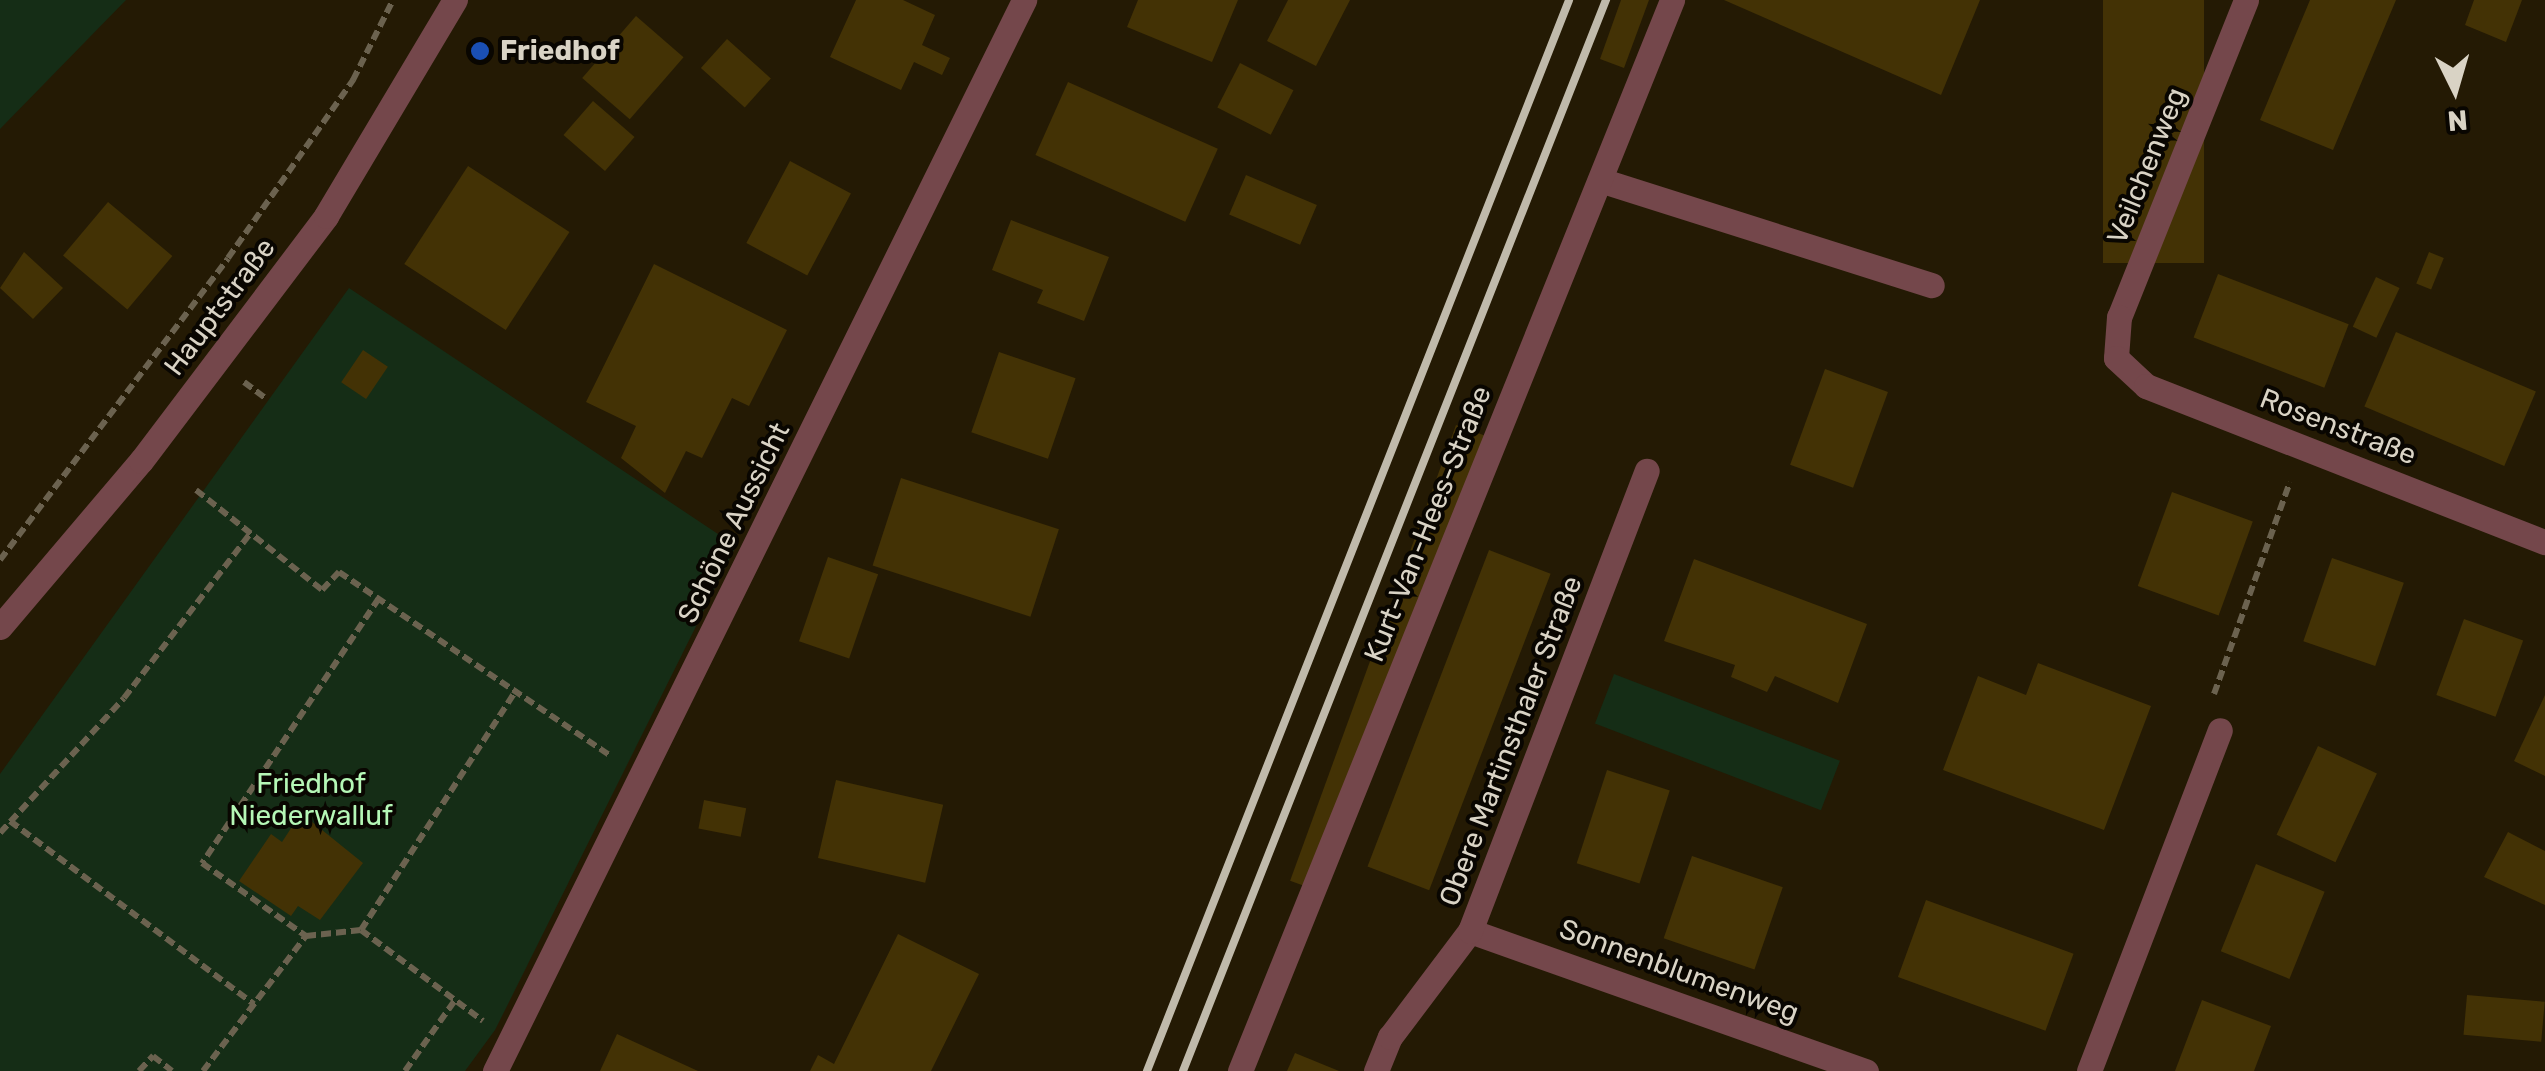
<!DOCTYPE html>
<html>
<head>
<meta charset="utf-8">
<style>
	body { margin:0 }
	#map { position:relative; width:2545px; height:1071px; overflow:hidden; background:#241a04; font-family:Rubik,sans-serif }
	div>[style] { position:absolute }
	.green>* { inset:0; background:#152d16; transform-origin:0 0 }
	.building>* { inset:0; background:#433205; transform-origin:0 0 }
	.path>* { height:6px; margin-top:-3px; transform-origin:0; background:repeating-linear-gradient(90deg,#6b624f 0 10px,transparent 0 15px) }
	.minor>* { height:25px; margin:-12.5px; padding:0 12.5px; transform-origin:12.5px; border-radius:12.5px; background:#74474b }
	.rail>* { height:8px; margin:-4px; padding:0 4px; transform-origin:4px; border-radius:4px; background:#c0baab }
	.dots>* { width:28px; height:28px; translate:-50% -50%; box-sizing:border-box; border:5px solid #090601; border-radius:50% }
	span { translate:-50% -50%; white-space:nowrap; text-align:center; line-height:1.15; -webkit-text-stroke:8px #090601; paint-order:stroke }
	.poi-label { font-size:28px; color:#d9d3c5; font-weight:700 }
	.left { translate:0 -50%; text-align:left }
	.street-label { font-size:28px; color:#d9d3c5 }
	.park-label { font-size:28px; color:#b5f7b6 }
	.north { position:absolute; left:2405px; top:40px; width:100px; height:100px; -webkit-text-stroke:8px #090601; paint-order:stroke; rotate:175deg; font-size:28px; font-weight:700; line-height:40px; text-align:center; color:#d9d3c5 }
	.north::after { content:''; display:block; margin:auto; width:35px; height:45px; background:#d9d3c5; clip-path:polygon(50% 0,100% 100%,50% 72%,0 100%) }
</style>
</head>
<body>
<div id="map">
	<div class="green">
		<div style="clip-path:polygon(0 0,126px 0,0 129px)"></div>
		<div style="clip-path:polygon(349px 288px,736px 546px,495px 1030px,465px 1071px,0 1071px,0 774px)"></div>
		<div style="left:1614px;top:674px;width:242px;height:53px;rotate:21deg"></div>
	</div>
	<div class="building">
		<div style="clip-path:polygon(856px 0,903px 0,935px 15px,922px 45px,950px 58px,942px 75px,914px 62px,901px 90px,830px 57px)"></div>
		<div style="clip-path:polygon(1138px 0,1238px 0,1212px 62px,1127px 27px)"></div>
		<div style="clip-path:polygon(1288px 0,1350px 0,1316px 66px,1267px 41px)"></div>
		<div style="clip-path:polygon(1621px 0,1649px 0,1624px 68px,1600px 59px)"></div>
		<div style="clip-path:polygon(1724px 0,1980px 0,1941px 95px)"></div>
		<div style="left:2103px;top:0;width:101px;height:263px"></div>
		<div style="clip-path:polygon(2310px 0,2396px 0,2333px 150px,2260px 120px)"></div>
		<div style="clip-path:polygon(2474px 0,2522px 0,2506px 42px,2465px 25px)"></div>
		<div style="left:636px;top:16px;width:63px;height:82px;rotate:41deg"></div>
		<div style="left:727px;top:39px;width:59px;height:39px;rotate:42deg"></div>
		<div style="left:1240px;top:63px;width:60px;height:50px;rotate:27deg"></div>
		<div style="left:1068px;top:82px;width:164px;height:80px;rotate:24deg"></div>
		<div style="left:593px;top:101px;width:55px;height:45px;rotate:41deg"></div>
		<div style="left:790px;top:161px;width:69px;height:93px;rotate:28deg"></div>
		<div style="left:468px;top:166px;width:121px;height:117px;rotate:33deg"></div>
		<div style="left:1246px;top:175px;width:77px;height:43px;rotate:23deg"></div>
		<div style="left:108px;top:202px;width:84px;height:70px;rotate:40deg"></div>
		<div style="clip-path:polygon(1011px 220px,1109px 257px,1084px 321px,1037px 303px,1043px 290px,992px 270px)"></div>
		<div style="clip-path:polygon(24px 252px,63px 288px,33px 319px,0 288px)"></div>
		<div style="left:2429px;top:252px;width:16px;height:34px;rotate:22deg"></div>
		<div style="clip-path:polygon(654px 264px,787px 330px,749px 406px,732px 398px,702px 458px,686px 451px,665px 493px,621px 458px,636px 426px,586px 402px)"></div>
		<div style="left:2218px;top:274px;width:140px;height:68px;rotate:21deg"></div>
		<div style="left:2376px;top:277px;width:26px;height:55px;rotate:25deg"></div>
		<div style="left:2396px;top:332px;width:152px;height:81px;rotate:23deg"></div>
		<div style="left:363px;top:350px;width:30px;height:39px;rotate:34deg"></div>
		<div style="left:999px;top:352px;width:81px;height:85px;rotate:19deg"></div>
		<div style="left:1825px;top:369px;width:67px;height:102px;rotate:20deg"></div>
		<div style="left:1456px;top:425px;width:32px;height:485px;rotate:20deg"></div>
		<div style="left:901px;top:478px;width:166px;height:92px;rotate:18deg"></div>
		<div style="left:2172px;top:492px;width:86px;height:100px;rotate:20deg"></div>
		<div style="left:1489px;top:550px;width:66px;height:339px;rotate:21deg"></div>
		<div style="left:828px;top:557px;width:53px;height:89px;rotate:19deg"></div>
		<div style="left:2332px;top:558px;width:76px;height:88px;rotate:19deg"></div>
		<div style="clip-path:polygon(1694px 559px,1867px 624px,1838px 703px,1775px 676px,1767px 692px,1731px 677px,1735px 665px,1664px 641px)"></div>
		<div style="left:2464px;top:619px;width:63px;height:81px;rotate:20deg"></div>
		<div style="clip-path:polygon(2038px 663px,2151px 706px,2104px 830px,1943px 770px,1978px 676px,2026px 695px)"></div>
		<div style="clip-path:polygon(2545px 695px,2545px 776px,2514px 761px)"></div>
		<div style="left:2318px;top:746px;width:65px;height:98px;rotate:25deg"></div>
		<div style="left:1607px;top:770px;width:66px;height:98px;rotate:18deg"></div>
		<div style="left:836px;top:780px;width:110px;height:80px;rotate:13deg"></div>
		<div style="left:704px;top:800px;width:43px;height:29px;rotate:11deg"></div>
		<div style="clip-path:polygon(301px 813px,363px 863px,320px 920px,298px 906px,291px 916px,239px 881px,271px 834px,282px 842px)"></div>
		<div style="clip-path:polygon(2508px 832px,2545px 851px,2545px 905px,2484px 877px)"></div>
		<div style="left:1692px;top:856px;width:96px;height:87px;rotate:19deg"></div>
		<div style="left:2256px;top:864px;width:74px;height:94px;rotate:22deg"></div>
		<div style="left:1926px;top:900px;width:157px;height:82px;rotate:20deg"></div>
		<div style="clip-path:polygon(898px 934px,979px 974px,931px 1071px,810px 1071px,818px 1055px,834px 1064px)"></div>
		<div style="left:2467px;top:995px;width:78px;height:40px;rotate:5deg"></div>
		<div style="clip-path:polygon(2202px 1000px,2271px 1026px,2254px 1071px,2175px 1071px)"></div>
		<div style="clip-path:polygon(617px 1034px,698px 1071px,600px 1071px)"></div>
		<div style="clip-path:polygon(1295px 1053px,1339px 1071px,1287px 1071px)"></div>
	</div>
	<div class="path">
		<div style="left:244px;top:382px;width:26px;rotate:37deg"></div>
		<div style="left:196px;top:490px;width:161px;rotate:38.4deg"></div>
		<div style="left:322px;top:590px;width:25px;rotate:-47deg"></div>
		<div style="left:339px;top:572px;width:328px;rotate:34.1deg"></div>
		<div style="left:0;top:560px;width:378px;rotate:-52.9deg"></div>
		<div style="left:228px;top:258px;width:218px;rotate:-54.9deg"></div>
		<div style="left:353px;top:80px;width:89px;rotate:-63.4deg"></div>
		<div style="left:379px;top:598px;width:319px;rotate:123.7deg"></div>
		<div style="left:202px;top:863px;width:127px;rotate:35.1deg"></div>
		<div style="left:306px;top:936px;width:55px;rotate:-6.2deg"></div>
		<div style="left:361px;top:930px;width:152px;rotate:36.7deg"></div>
		<div style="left:2214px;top:694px;width:225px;rotate:-70.3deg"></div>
		<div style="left:10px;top:821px;width:305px;rotate:36.9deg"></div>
		<div style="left:0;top:833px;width:183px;rotate:-47.4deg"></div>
		<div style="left:124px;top:698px;width:207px;rotate:-52.5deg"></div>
		<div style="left:361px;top:930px;width:287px;rotate:-57.1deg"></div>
		<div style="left:139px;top:1071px;width:21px;rotate:-47deg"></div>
		<div style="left:153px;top:1056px;width:24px;rotate:38deg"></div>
		<div style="left:203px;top:1071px;width:170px;rotate:-52.7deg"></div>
		<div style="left:405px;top:1071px;width:87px;rotate:-54.8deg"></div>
	</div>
	<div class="minor">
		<div style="left:2246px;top:0;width:341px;rotate:111.8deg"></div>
		<div style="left:2119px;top:317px;width:41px;rotate:94.2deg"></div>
		<div style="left:2116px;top:358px;width:41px;rotate:43deg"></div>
		<div style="left:2146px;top:386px;width:428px;rotate:21.4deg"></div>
		<div style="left:1600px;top:180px;width:348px;rotate:17.6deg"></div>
		<div style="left:0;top:627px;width:218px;rotate:-49.7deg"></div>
		<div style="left:141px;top:461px;width:307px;rotate:-52.9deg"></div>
		<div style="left:326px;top:216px;width:252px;rotate:-59.2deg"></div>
		<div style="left:1470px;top:931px;width:420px;rotate:19.5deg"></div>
		<div style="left:495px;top:1071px;width:1195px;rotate:-63.71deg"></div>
		<div style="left:1240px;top:1071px;width:1155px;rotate:-68.03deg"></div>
		<div style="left:1376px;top:1071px;width:37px;rotate:-68deg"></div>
		<div style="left:1390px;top:1037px;width:133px;rotate:-53deg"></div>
		<div style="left:1470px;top:931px;width:493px;rotate:-69deg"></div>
		<div style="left:2089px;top:1071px;width:365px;rotate:-69deg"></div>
	</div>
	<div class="rail">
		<div style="left:1147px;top:1071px;width:1151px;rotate:-68.49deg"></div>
		<div style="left:1183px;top:1071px;width:1152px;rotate:-68.45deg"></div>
	</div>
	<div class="dots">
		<div style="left:480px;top:51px;background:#1a4fb4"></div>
	</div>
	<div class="poi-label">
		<span class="left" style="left:500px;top:51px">Friedhof</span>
	</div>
	<div class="street-label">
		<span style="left:2147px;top:166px;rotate:-68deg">Veilchenweg</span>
		<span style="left:220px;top:307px;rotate:-53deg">Hauptstraße</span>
		<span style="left:2338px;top:427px;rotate:21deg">Rosenstraße</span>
		<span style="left:734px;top:523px;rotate:-64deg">Schöne Aussicht</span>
		<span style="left:1428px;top:524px;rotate:-68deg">Kurt-Van-Hees-Straße</span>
		<span style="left:1511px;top:741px;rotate:-69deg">Obere Martinsthaler Straße</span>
		<span style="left:1679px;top:971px;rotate:20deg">Sonnenblumenweg</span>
	</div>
	<div class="park-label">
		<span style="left:311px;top:800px">Friedhof<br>Niederwalluf</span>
	</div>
	<div class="north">N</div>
</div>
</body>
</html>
